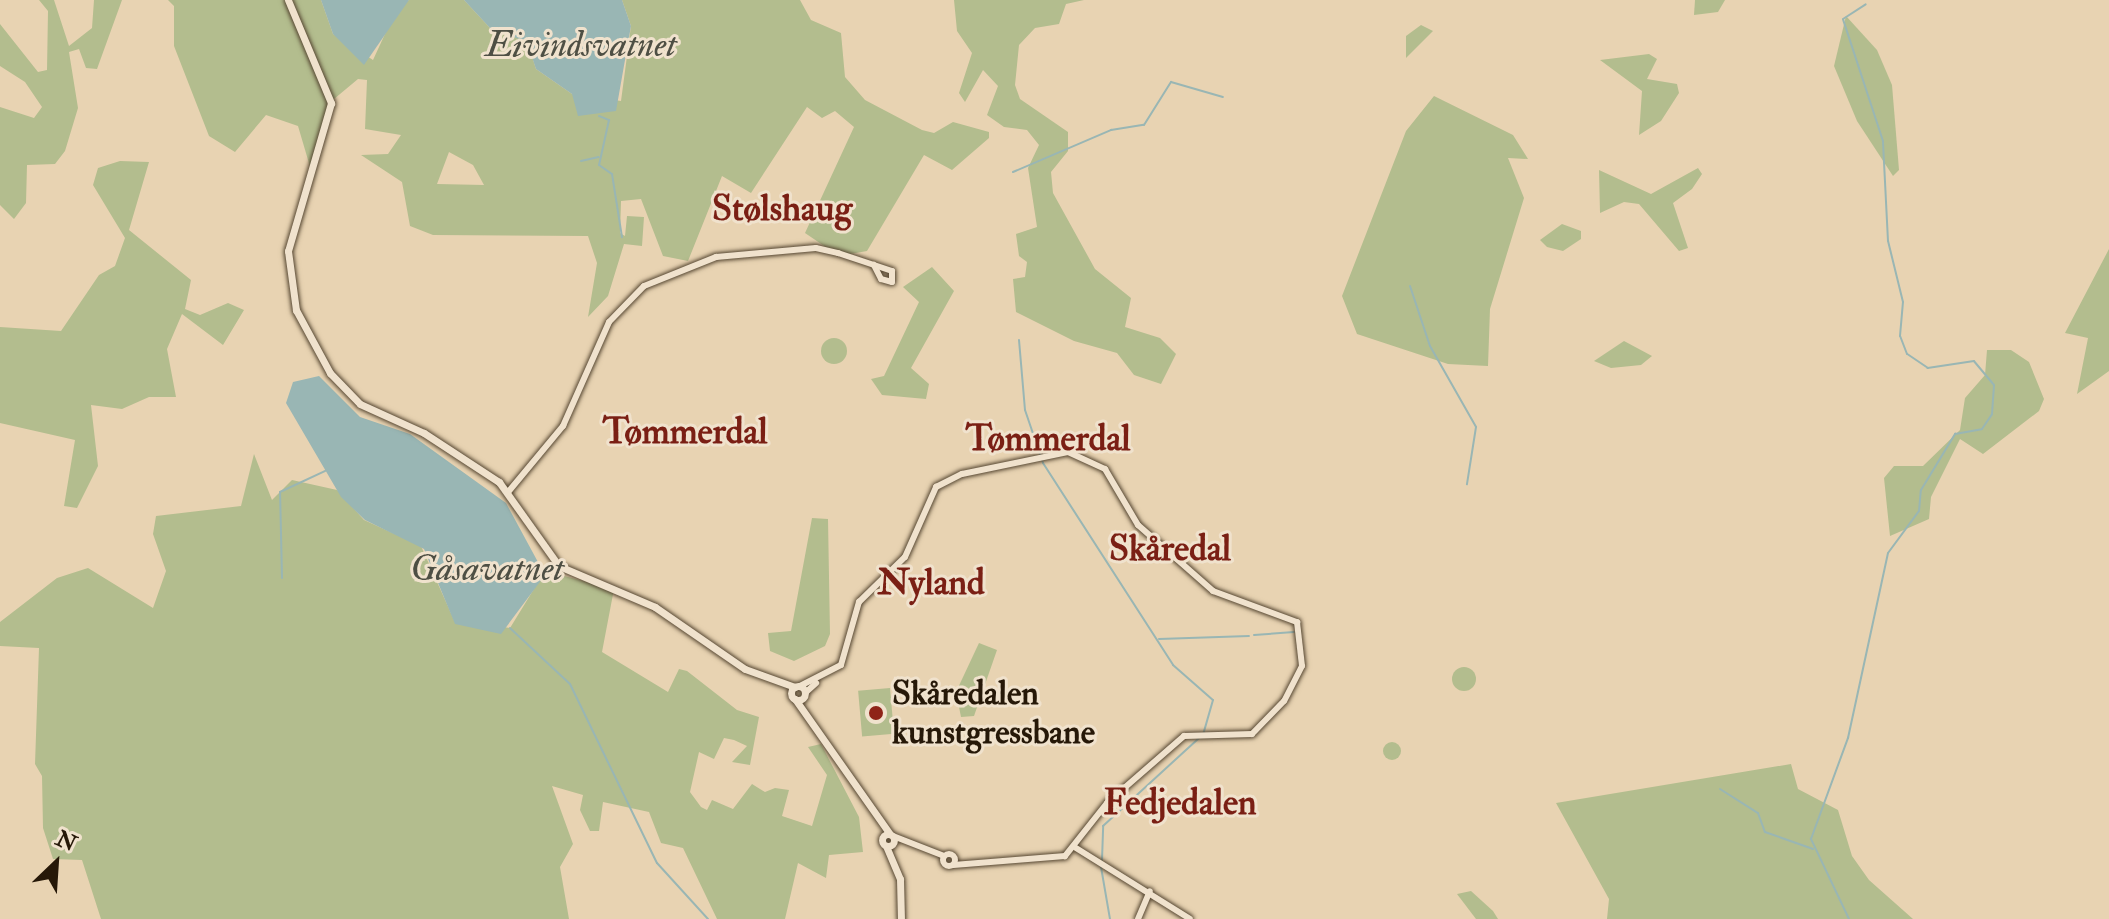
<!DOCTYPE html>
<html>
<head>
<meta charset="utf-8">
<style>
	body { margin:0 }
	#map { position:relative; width:2109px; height:919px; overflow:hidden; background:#e8d3b2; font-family:"IM FELL Double Pica",serif }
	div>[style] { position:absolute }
	.green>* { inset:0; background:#b3bd8e; transform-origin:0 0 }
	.round { border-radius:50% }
	.water>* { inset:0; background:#99b6b4 }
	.stream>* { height:2px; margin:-1px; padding:0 1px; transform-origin:1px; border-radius:1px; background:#99b6b4 }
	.roads { filter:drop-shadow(0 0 2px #564732) drop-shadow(0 0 2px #564732) }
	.tertiary>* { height:6px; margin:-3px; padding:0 3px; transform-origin:3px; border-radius:3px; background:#f0e2cd }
	.tertiary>.ring { margin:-3px; padding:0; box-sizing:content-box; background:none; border:6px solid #f0e2cd; border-radius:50% }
	.secondary>* { height:7px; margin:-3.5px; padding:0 3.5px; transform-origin:3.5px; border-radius:3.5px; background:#f0e2cd }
	.secondary>.ring { margin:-3.5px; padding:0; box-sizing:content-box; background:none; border:7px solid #f0e2cd; border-radius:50% }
	.dots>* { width:22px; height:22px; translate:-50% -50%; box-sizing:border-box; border:4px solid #f0e2cd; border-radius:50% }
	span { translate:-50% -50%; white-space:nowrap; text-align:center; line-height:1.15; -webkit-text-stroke:6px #f0e2cd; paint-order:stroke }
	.poi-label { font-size:34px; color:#261808; font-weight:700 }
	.left { translate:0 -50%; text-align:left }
	.water-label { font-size:36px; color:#4e4f44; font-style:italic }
	.neighbourhood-label { font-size:36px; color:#7a1f14; font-weight:700 }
	.north { position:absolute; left:16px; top:823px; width:80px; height:80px; -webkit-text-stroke:6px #f0e2cd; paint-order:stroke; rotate:25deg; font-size:22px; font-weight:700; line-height:32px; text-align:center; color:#261808 }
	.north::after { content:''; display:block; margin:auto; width:28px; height:36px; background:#261808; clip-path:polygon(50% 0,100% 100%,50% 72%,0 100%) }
</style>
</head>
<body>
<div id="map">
	<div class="green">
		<div style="clip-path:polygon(39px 0,54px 0,69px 46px,92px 28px,94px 0,122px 0,97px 69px,86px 68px,79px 49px,69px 52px,78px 108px,65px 151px,55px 164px,27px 165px,26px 203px,14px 219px,0 205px,0 107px,34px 118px,42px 107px,25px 82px,0 66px,0 24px,38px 72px,47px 70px,48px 11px)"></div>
		<div style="clip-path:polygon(evenodd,168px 0,321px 0,333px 34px,373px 60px,397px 8px,409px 0,464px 0,490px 28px,527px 41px,536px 69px,572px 94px,621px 101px,631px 26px,622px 0,800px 0,811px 20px,841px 33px,845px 77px,865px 100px,922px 130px,934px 133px,953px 122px,989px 132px,989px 138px,952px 170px,924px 155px,867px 251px,839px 256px,805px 233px,854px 127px,835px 111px,822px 118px,807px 107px,751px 193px,722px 176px,688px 261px,663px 256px,641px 199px,621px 201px,620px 233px,625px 236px,627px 216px,644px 217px,642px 246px,624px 244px,608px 296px,588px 317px,597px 263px,588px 236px,433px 235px,410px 226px,402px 182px,361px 155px,388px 154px,401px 135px,365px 129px,367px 80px,358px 79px,334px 99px,311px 170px,298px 126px,266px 115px,235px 152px,209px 136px,174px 46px,174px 6px,168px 0,449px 152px,473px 165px,484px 185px,437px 184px,449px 152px)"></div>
		<div style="clip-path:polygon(1084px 0,1066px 4px,1059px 24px,1035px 28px,1019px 45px,1015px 85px,1020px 99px,1068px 132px,1068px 151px,1051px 172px,1053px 193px,1095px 269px,1131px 298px,1125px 327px,1160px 338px,1176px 354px,1161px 384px,1134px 375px,1117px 353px,1074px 341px,1016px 312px,1013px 279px,1025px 277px,1027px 262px,1019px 256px,1016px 234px,1037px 227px,1028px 168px,1039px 145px,1027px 130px,1004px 127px,987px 115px,998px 86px,983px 70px,965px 102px,959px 93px,972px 53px,957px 31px,954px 0)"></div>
		<div style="clip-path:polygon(1695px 0,1725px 0,1718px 12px,1694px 15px)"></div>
		<div style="clip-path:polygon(1846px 16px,1877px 50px,1892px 85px,1899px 170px,1893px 176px,1857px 121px,1834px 66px)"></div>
		<div style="clip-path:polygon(1421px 25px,1433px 31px,1406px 58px,1406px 36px)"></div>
		<div style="clip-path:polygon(1649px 54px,1657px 59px,1647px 79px,1677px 84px,1679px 93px,1661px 121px,1639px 135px,1642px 91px,1600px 60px)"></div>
		<div style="clip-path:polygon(1434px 96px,1513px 135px,1528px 159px,1508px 158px,1524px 198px,1490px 309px,1488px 366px,1448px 364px,1357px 334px,1342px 296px,1406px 131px)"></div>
		<div style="clip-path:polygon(120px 161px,149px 162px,129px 230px,191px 280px,185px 309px,200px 315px,228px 303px,244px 310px,223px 345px,182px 314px,167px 349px,176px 397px,149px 397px,122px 409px,91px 405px,98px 466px,77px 508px,64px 506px,75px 440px,0 423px,0 327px,61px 331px,99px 275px,115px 266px,125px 238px,93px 185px,98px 168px)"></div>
		<div style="clip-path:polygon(1698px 168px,1702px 174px,1692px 189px,1673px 203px,1688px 248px,1679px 251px,1639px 204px,1624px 202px,1600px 213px,1599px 170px,1651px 194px)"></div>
		<div style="clip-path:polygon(1562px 224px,1581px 231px,1581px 239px,1563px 251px,1547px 247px,1540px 240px)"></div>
		<div style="clip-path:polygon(2109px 249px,2109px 371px,2077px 394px,2088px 338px,2065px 333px)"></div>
		<div style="clip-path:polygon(932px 267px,954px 291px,911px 368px,929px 384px,926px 399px,882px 395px,871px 379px,884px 376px,919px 302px,903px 287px)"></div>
		<div class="round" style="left:821px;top:338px;width:26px;height:26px"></div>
		<div style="clip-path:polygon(1624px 341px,1652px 356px,1641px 365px,1611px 368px,1594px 361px)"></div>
		<div style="clip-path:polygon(1987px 350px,2011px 350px,2029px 362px,2044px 399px,2039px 411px,1983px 454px,1960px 439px,1931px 497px,1929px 519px,1890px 536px,1884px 478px,1894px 466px,1923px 466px,1960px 430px,1965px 398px,1985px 375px)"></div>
		<div style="clip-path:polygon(254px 454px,272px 500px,292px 480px,337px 490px,364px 520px,421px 546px,454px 620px,510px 628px,545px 571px,614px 589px,602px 652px,668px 692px,679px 669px,687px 671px,737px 710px,759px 717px,750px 765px,732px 762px,747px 746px,734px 740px,724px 738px,714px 759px,699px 752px,690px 792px,701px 807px,707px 810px,712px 800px,733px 809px,752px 784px,765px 792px,775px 788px,789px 790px,782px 816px,812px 826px,827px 775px,808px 747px,821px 744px,859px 817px,863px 852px,829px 855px,826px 878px,798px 863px,785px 919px,717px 919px,683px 848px,661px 843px,649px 812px,603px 802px,599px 831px,590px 831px,580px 810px,583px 795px,552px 786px,573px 844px,560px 867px,569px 919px,101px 919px,82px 860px,53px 859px,43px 828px,42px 776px,35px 764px,39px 648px,0 646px,0 622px,57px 578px,88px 568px,153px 608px,166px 571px,153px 534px,156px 516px,241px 506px)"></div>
		<div style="clip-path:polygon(812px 518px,828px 519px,830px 634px,825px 646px,794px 661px,770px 651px,768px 633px,791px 631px)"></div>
		<div style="clip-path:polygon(979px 643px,997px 650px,974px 716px,961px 717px,956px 692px)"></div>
		<div class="round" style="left:1452px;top:667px;width:24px;height:24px"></div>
		<div style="left:890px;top:688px;width:46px;height:32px;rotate:85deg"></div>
		<div class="round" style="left:1383px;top:742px;width:18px;height:18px"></div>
		<div style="clip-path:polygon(1791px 764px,1798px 789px,1838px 810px,1852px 856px,1869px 880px,1913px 919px,1607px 919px,1609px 899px,1556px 803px)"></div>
		<div style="clip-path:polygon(1471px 891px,1493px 911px,1498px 919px,1476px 919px,1457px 894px)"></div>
	</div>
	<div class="water">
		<div style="clip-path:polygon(321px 0,409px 0,364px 65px,333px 34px)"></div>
		<div style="clip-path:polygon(464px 0,622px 0,631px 26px,616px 111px,578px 116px,572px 94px,536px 69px,527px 42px,490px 28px)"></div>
		<div style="clip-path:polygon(319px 376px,360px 417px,410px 434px,506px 503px,545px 575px,501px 634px,455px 624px,424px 549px,365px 520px,341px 497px,286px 403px,293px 382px)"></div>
	</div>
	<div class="stream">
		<div style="left:599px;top:116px;width:11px;rotate:22deg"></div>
		<div style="left:609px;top:120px;width:46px;rotate:102.5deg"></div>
		<div style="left:599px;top:165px;width:16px;rotate:35deg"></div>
		<div style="left:612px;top:174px;width:64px;rotate:81deg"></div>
		<div style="left:581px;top:161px;width:18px;rotate:-13deg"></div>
		<div style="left:1013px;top:172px;width:107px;rotate:-23.2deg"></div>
		<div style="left:1111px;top:130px;width:33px;rotate:-9deg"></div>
		<div style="left:1144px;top:125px;width:51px;rotate:-57.9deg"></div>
		<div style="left:1171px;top:82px;width:54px;rotate:16.1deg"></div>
		<div style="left:1410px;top:286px;width:63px;rotate:71.6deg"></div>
		<div style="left:1430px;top:346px;width:93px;rotate:60.4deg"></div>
		<div style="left:1476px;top:427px;width:58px;rotate:99deg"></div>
		<div style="left:1019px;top:340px;width:70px;rotate:85.1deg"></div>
		<div style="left:1025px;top:410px;width:56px;rotate:71.2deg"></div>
		<div style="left:1043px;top:463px;width:240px;rotate:57.2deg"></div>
		<div style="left:1173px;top:665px;width:53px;rotate:41.2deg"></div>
		<div style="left:1213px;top:700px;width:35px;rotate:106deg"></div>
		<div style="left:282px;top:578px;width:86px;rotate:-91.3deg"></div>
		<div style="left:280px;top:492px;width:50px;rotate:-25deg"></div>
		<div style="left:510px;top:628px;width:82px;rotate:43deg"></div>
		<div style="left:570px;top:684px;width:199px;rotate:64.1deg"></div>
		<div style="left:657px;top:863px;width:76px;rotate:47.7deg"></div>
		<div style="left:1254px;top:635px;width:40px;rotate:-4.3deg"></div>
		<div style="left:1159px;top:639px;width:90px;rotate:-1.9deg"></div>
		<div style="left:1720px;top:789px;width:45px;rotate:32.3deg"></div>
		<div style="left:1758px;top:813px;width:20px;rotate:70deg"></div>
		<div style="left:1765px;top:832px;width:51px;rotate:19.5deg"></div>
		<div style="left:1102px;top:860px;width:34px;rotate:-88deg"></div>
		<div style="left:1103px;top:826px;width:130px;rotate:-42.5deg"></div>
		<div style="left:1101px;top:867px;width:53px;rotate:80.2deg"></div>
		<div style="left:1849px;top:919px;width:89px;rotate:-115.4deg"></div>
		<div style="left:1811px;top:839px;width:108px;rotate:-69.9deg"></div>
		<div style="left:1848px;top:738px;width:189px;rotate:-77.8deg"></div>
		<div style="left:1888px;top:553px;width:52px;rotate:-53.6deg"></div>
		<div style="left:1919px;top:511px;width:21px;rotate:-85deg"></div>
		<div style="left:1921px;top:490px;width:66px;rotate:-58.7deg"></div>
		<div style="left:1955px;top:434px;width:27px;rotate:-10deg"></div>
		<div style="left:1982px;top:429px;width:18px;rotate:-56deg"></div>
		<div style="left:1992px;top:414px;width:29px;rotate:-86deg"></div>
		<div style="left:1994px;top:385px;width:31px;rotate:-130deg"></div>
		<div style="left:1974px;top:361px;width:47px;rotate:171.3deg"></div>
		<div style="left:1928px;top:368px;width:25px;rotate:-146deg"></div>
		<div style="left:1907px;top:354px;width:19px;rotate:-111deg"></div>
		<div style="left:1900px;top:336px;width:34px;rotate:-85deg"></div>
		<div style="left:1903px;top:302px;width:63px;rotate:-103.8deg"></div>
		<div style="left:1888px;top:241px;width:100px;rotate:-92.9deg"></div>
		<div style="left:1883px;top:141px;width:128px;rotate:-108.2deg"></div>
		<div style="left:1843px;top:19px;width:27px;rotate:-33deg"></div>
	</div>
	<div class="roads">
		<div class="tertiary">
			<div style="left:509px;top:491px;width:85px;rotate:-50.3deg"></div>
			<div style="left:563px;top:426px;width:114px;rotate:-66.1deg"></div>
			<div style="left:609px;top:322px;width:50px;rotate:-45.8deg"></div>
			<div style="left:644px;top:286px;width:78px;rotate:-21.9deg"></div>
			<div style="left:716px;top:257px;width:100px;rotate:-5.1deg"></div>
			<div style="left:816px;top:248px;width:23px;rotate:13deg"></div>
			<div style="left:838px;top:253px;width:57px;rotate:18.4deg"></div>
			<div style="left:892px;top:271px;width:11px;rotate:90deg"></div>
			<div style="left:892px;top:282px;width:11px;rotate:-165deg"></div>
			<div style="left:881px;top:279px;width:16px;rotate:-117deg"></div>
			<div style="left:800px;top:686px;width:46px;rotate:-27.1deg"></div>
			<div style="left:841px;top:665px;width:66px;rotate:-74.1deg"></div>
			<div style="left:859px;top:602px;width:64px;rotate:-44.4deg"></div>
			<div style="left:905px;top:557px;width:77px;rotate:-66.1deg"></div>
			<div style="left:936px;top:487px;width:29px;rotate:-27deg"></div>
			<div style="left:962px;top:474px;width:108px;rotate:-11.7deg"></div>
			<div style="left:1068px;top:452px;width:41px;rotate:24.7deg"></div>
			<div style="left:1105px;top:469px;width:65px;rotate:59.5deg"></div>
			<div style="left:1138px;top:525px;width:100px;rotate:41.3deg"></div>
			<div style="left:1213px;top:591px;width:90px;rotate:20.3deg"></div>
			<div style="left:1297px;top:622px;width:44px;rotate:83.5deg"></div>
			<div style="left:1302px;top:666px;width:39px;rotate:117deg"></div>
			<div style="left:1284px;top:701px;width:46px;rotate:134.1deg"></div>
			<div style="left:1252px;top:734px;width:68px;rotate:178.3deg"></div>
			<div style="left:1184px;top:736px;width:102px;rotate:139deg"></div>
			<div style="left:1107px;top:803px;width:68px;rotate:128.4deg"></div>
			<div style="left:1065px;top:856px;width:112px;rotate:175.4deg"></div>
			<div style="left:805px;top:693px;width:15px;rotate:-42deg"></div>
			<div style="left:893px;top:836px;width:55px;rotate:21.4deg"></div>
			<div style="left:1076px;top:848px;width:134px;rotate:31.9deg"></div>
			<div class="ring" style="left:943px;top:854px;width:6px;height:6px"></div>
			<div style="left:1138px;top:919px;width:30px;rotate:-67deg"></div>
		</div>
		<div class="secondary">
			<div style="left:288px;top:0;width:112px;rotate:67.3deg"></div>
			<div style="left:331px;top:103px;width:154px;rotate:106.2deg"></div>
			<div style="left:288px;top:251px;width:60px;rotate:82.3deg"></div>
			<div style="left:296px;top:310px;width:72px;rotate:61.6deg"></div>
			<div style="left:330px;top:373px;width:43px;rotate:45.9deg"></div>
			<div style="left:360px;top:404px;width:70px;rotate:24.4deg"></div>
			<div style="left:424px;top:433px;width:90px;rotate:33.2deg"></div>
			<div style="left:499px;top:482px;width:103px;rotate:54.5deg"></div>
			<div style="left:559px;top:566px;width:104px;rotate:23.1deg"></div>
			<div style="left:655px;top:607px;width:109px;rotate:34.6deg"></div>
			<div style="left:745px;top:669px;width:53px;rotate:19.8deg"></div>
			<div class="ring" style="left:791px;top:686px;width:7px;height:7px"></div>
			<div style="left:795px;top:699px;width:165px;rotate:54.9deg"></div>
			<div class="ring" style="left:882px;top:834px;width:5px;height:5px"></div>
			<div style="left:886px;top:846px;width:36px;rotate:67deg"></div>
			<div style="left:900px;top:879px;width:40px;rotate:88.6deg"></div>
		</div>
	</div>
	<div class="dots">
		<div style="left:876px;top:713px;background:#8f2418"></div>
	</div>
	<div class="poi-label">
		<span class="left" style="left:892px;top:713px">Skåredalen<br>kunstgressbane</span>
	</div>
	<div class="water-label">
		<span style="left:581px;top:45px">Eivindsvatnet</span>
		<span style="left:487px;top:569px">Gåsavatnet</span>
	</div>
	<div class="neighbourhood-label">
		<span style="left:782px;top:209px">Stølshaug</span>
		<span style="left:685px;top:432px">Tømmerdal</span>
		<span style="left:1048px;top:439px">Tømmerdal</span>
		<span style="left:1170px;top:549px">Skåredal</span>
		<span style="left:931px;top:583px">Nyland</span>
		<span style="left:1180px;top:803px">Fedjedalen</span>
	</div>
	<div class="north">N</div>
</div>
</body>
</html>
